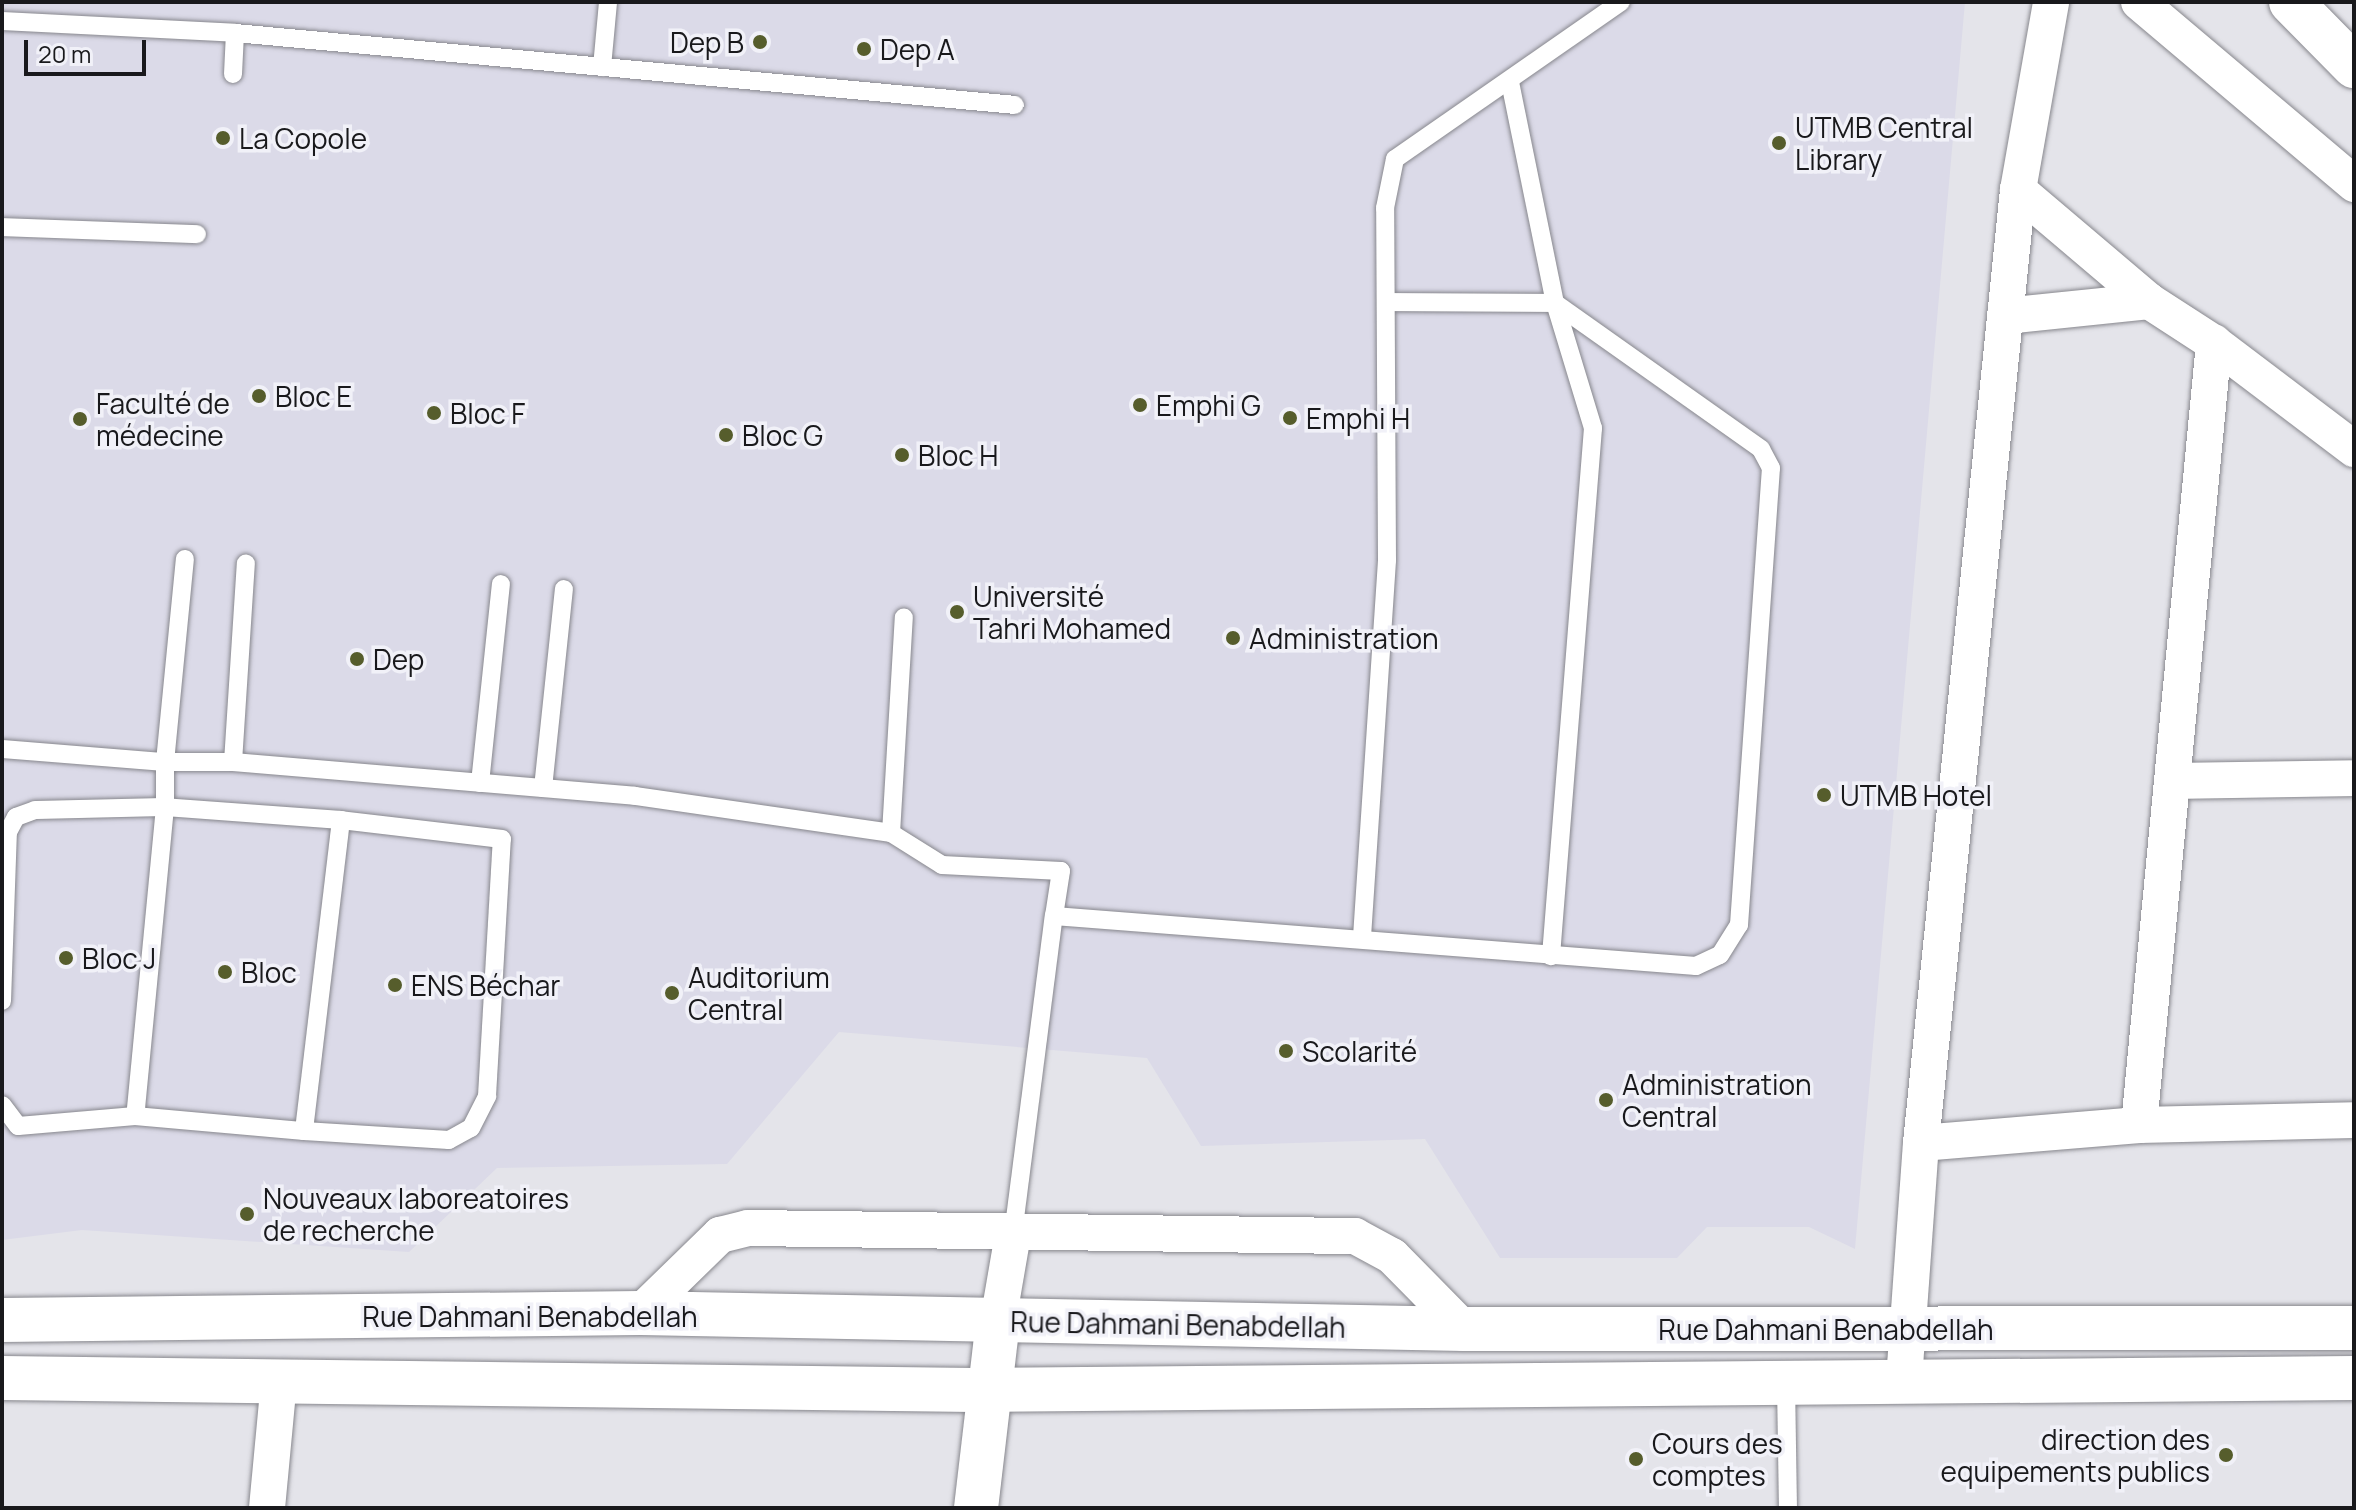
<!DOCTYPE html>
<html>
<head>
<meta charset="utf-8">
<style>
	body { margin:0 }
	#map { position:relative; width:2356px; height:1510px; overflow:hidden; background:#e4e4ea; font-family:Manrope,sans-serif }
	div>[style] { position:absolute }
	.built>* { inset:0; background:#dbdae8 }
	.roads { filter:drop-shadow(0 0 2px #87878d) drop-shadow(0 0 2px #87878d) }
	.service>* { height:18px; margin:-9px; padding:0 9px; transform-origin:9px; border-radius:9px; background:#fff }
	.minor>* { height:36px; margin:-18px; padding:0 18px; transform-origin:18px; border-radius:18px; background:#fff }
	.tertiary>* { height:44px; margin:-22px; padding:0 22px; transform-origin:22px; border-radius:22px; background:#fff }
	.secondary>* { height:44px; margin:-22px; padding:0 22px; transform-origin:22px; border-radius:22px; background:#fff }
	.dots>* { width:22px; height:22px; translate:-50% -50%; box-sizing:border-box; border:4px solid #f1f1f8; border-radius:50% }
	span { translate:-50% -50%; white-space:nowrap; text-align:center; line-height:1.15; -webkit-text-stroke:7px #f1f1f8; paint-order:stroke }
	.poi-label { font-size:28px; color:#19191c }
	.right { translate:-100% -50%; text-align:right }
	.left { translate:0 -50%; text-align:left }
	.street-label { font-size:28px; color:#19191c }
	.frame { position:absolute; inset:0; border:4px solid #19191c; pointer-events:none }
	.scale { position:absolute; left:24px; top:40px; width:122px; height:36px; box-sizing:border-box; border:4px solid #19191c; border-top:0; padding-left:10px; font-size:24px; line-height:28px; white-space:nowrap; color:#19191c; -webkit-text-stroke:6px #f1f1f8; paint-order:stroke }
</style>
</head>
<body>
<div id="map">
	<div class="built">
		<div style="clip-path:polygon(2px 2px,1965px 2px,1855px 1249px,1809px 1227px,1707px 1227px,1677px 1258px,1500px 1258px,1425px 1139px,1201px 1146px,1147px 1058px,839px 1032px,727px 1164px,497px 1168px,409px 1252px,82px 1230px,2px 1240px)"></div>
	</div>
	<div class="roads">
		<div class="service">
			<div style="left:2px;top:21px;width:233px;rotate:2.9deg"></div>
			<div style="left:235px;top:33px;width:41px;rotate:92.8deg"></div>
			<div style="left:235px;top:33px;width:783px;rotate:5.27deg"></div>
			<div style="left:602px;top:67px;width:65px;rotate:-84.7deg"></div>
			<div style="left:1510px;top:82px;width:226px;rotate:78.5deg"></div>
			<div style="left:1555px;top:303px;width:131px;rotate:73.1deg"></div>
			<div style="left:1593px;top:428px;width:530px;rotate:94.55deg"></div>
			<div style="left:2px;top:227px;width:195px;rotate:2.1deg"></div>
			<div style="left:2px;top:749px;width:164px;rotate:4.6deg"></div>
			<div style="left:165px;top:762px;width:204px;rotate:-84.4deg"></div>
			<div style="left:233px;top:762px;width:199px;rotate:-86.3deg"></div>
			<div style="left:480px;top:783px;width:200px;rotate:-84deg"></div>
			<div style="left:543px;top:788px;width:200px;rotate:-84deg"></div>
			<div style="left:341px;top:820px;width:313px;rotate:96.8deg"></div>
			<div style="left:304px;top:1131px;width:145px;rotate:3.6deg"></div>
			<div style="left:449px;top:1140px;width:25px;rotate:-29deg"></div>
			<div style="left:471px;top:1128px;width:36px;rotate:-63deg"></div>
			<div style="left:487px;top:1096px;width:257px;rotate:-86.7deg"></div>
			<div style="left:502px;top:839px;width:162px;rotate:-173.3deg"></div>
			<div style="left:341px;top:820px;width:176px;rotate:-175.8deg"></div>
			<div style="left:165px;top:807px;width:45px;rotate:-90deg"></div>
			<div style="left:165px;top:762px;width:68px"></div>
			<div style="left:233px;top:762px;width:403px;rotate:4.8deg"></div>
			<div style="left:635px;top:796px;width:259px;rotate:8.2deg"></div>
			<div style="left:891px;top:833px;width:216px;rotate:-86.6deg"></div>
			<div style="left:891px;top:833px;width:60px;rotate:32.1deg"></div>
			<div style="left:942px;top:865px;width:119px;rotate:2.9deg"></div>
			<div style="left:1061px;top:871px;width:46px;rotate:98.8deg"></div>
			<div style="left:1054px;top:916px;width:644px;rotate:4.45deg"></div>
			<div style="left:1696px;top:966px;width:26px;rotate:-25deg"></div>
			<div style="left:1720px;top:955px;width:36px;rotate:-58deg"></div>
			<div style="left:1739px;top:925px;width:458px;rotate:-86deg"></div>
			<div style="left:1771px;top:468px;width:21px;rotate:-118deg"></div>
			<div style="left:1761px;top:449px;width:252px;rotate:-144.7deg"></div>
			<div style="left:1555px;top:303px;width:167px;rotate:-179.7deg"></div>
			<div style="left:1362px;top:937px;width:378px;rotate:-86.2deg"></div>
			<div style="left:1387px;top:560px;width:352px;rotate:-90.3deg"></div>
			<div style="left:1385px;top:208px;width:50px;rotate:-78.5deg"></div>
			<div style="left:1395px;top:159px;width:275px;rotate:-34.8deg"></div>
			<div style="left:2px;top:1001px;width:169px;rotate:-88deg"></div>
			<div style="left:8px;top:832px;width:17px;rotate:-62deg"></div>
			<div style="left:16px;top:817px;width:20px;rotate:-20deg"></div>
			<div style="left:35px;top:810px;width:130px;rotate:-1.3deg"></div>
			<div style="left:165px;top:807px;width:310px;rotate:95.5deg"></div>
			<div style="left:135px;top:1116px;width:117px;rotate:175.1deg"></div>
			<div style="left:18px;top:1126px;width:26px;rotate:-127deg"></div>
			<div style="left:135px;top:1116px;width:170px;rotate:5.1deg"></div>
			<div style="left:1013px;top:1234px;width:321px;rotate:-82.7deg"></div>
			<div style="left:1786px;top:1383px;width:125px;rotate:89.1deg"></div>
		</div>
		<div class="minor">
			<div style="left:2139px;top:2px;width:282px;rotate:40.2deg"></div>
			<div style="left:2018px;top:190px;width:172px;rotate:40.3deg"></div>
			<div style="left:2149px;top:301px;width:77px;rotate:32.9deg"></div>
			<div style="left:2214px;top:343px;width:176px;rotate:37.1deg"></div>
			<div style="left:2005px;top:316px;width:145px;rotate:-5.9deg"></div>
			<div style="left:2173px;top:781px;width:181px;rotate:-0.9deg"></div>
			<div style="left:2139px;top:1125px;width:786px;rotate:-84.52deg"></div>
			<div style="left:1921px;top:1143px;width:219px;rotate:-4.7deg"></div>
			<div style="left:2139px;top:1125px;width:215px;rotate:-1.3deg"></div>
			<div style="left:640px;top:1313px;width:112px;rotate:-44.3deg"></div>
			<div style="left:720px;top:1235px;width:29px;rotate:-14deg"></div>
			<div style="left:748px;top:1228px;width:607px;rotate:0.76deg"></div>
			<div style="left:1355px;top:1236px;width:42px;rotate:28.4deg"></div>
			<div style="left:1392px;top:1256px;width:103px;rotate:45.4deg"></div>
			<div style="left:998px;top:1321px;width:88px;rotate:-80.2deg"></div>
			<div style="left:1904px;top:1380px;width:238px;rotate:-85.9deg"></div>
			<div style="left:1921px;top:1143px;width:958px;rotate:-84.19deg"></div>
			<div style="left:2018px;top:190px;width:191px;rotate:-80deg"></div>
			<div style="left:267px;top:1508px;width:128px;rotate:-84.6deg"></div>
		</div>
		<div class="tertiary">
			<div style="left:2px;top:1320px;width:638px;rotate:-0.63deg"></div>
			<div style="left:640px;top:1313px;width:824px;rotate:1.11deg"></div>
			<div style="left:1464px;top:1329px;width:890px;rotate:-0.06deg"></div>
			<div style="left:2px;top:1378px;width:972px;rotate:0.71deg"></div>
			<div style="left:974px;top:1390px;width:1380px;rotate:-0.5deg"></div>
			<div style="left:976px;top:1508px;width:188px;rotate:-83.3deg"></div>
		</div>
		<div class="secondary">
			<div style="left:2291px;top:2px;width:90px;rotate:45.5deg"></div>
		</div>
	</div>
	<div class="dots">
		<div style="left:760px;top:42px;background:#565d2c"></div>
		<div style="left:864px;top:49px;background:#565d2c"></div>
		<div style="left:223px;top:138px;background:#565d2c"></div>
		<div style="left:1779px;top:143px;background:#565d2c"></div>
		<div style="left:259px;top:396px;background:#565d2c"></div>
		<div style="left:1140px;top:405px;background:#565d2c"></div>
		<div style="left:434px;top:413px;background:#565d2c"></div>
		<div style="left:1290px;top:418px;background:#565d2c"></div>
		<div style="left:80px;top:419px;background:#565d2c"></div>
		<div style="left:726px;top:435px;background:#565d2c"></div>
		<div style="left:902px;top:455px;background:#565d2c"></div>
		<div style="left:957px;top:612px;background:#565d2c"></div>
		<div style="left:1233px;top:638px;background:#565d2c"></div>
		<div style="left:357px;top:659px;background:#565d2c"></div>
		<div style="left:1824px;top:795px;background:#565d2c"></div>
		<div style="left:66px;top:958px;background:#565d2c"></div>
		<div style="left:225px;top:972px;background:#565d2c"></div>
		<div style="left:395px;top:985px;background:#565d2c"></div>
		<div style="left:672px;top:993px;background:#565d2c"></div>
		<div style="left:1286px;top:1051px;background:#565d2c"></div>
		<div style="left:1606px;top:1100px;background:#565d2c"></div>
		<div style="left:247px;top:1214px;background:#565d2c"></div>
		<div style="left:2226px;top:1455px;background:#565d2c"></div>
		<div style="left:1636px;top:1459px;background:#565d2c"></div>
	</div>
	<div class="poi-label">
		<span class="right" style="left:744px;top:42px">Dep B</span>
		<span class="left" style="left:880px;top:49px">Dep A</span>
		<span class="left" style="left:1795px;top:143px">UTMB Central<br>Library</span>
		<span class="left" style="left:239px;top:138px">La Copole</span>
		<span class="left" style="left:275px;top:396px">Bloc E</span>
		<span class="left" style="left:96px;top:419px">Faculté de<br>médecine</span>
		<span class="left" style="left:1156px;top:405px">Emphi G</span>
		<span class="left" style="left:450px;top:413px">Bloc F</span>
		<span class="left" style="left:1306px;top:418px">Emphi H</span>
		<span class="left" style="left:742px;top:435px">Bloc G</span>
		<span class="left" style="left:918px;top:455px">Bloc H</span>
		<span class="left" style="left:973px;top:612px">Université<br>Tahri Mohamed</span>
		<span class="left" style="left:1249px;top:638px">Administration</span>
		<span class="left" style="left:373px;top:659px">Dep</span>
		<span class="left" style="left:1840px;top:795px">UTMB Hotel</span>
		<span class="left" style="left:82px;top:958px">Bloc J</span>
		<span class="left" style="left:241px;top:972px">Bloc</span>
		<span class="left" style="left:688px;top:993px">Auditorium<br>Central</span>
		<span class="left" style="left:411px;top:985px">ENS Béchar</span>
		<span class="left" style="left:1302px;top:1051px">Scolarité</span>
		<span class="left" style="left:1622px;top:1100px">Administration<br>Central</span>
		<span class="left" style="left:263px;top:1214px">Nouveaux laboreatoires<br>de recherche</span>
		<span class="right" style="left:2210px;top:1455px">direction des<br>equipements publics</span>
		<span class="left" style="left:1652px;top:1459px">Cours des<br>comptes</span>
	</div>
	<div class="street-label">
		<span style="left:530px;top:1316px">Rue Dahmani Benabdellah</span>
		<span style="left:1178px;top:1324px;rotate:1deg">Rue Dahmani Benabdellah</span>
		<span style="left:1826px;top:1329px">Rue Dahmani Benabdellah</span>
	</div>
	<div class="frame"></div>
	<div class="scale">20 m</div>
</div>
</body>
</html>
